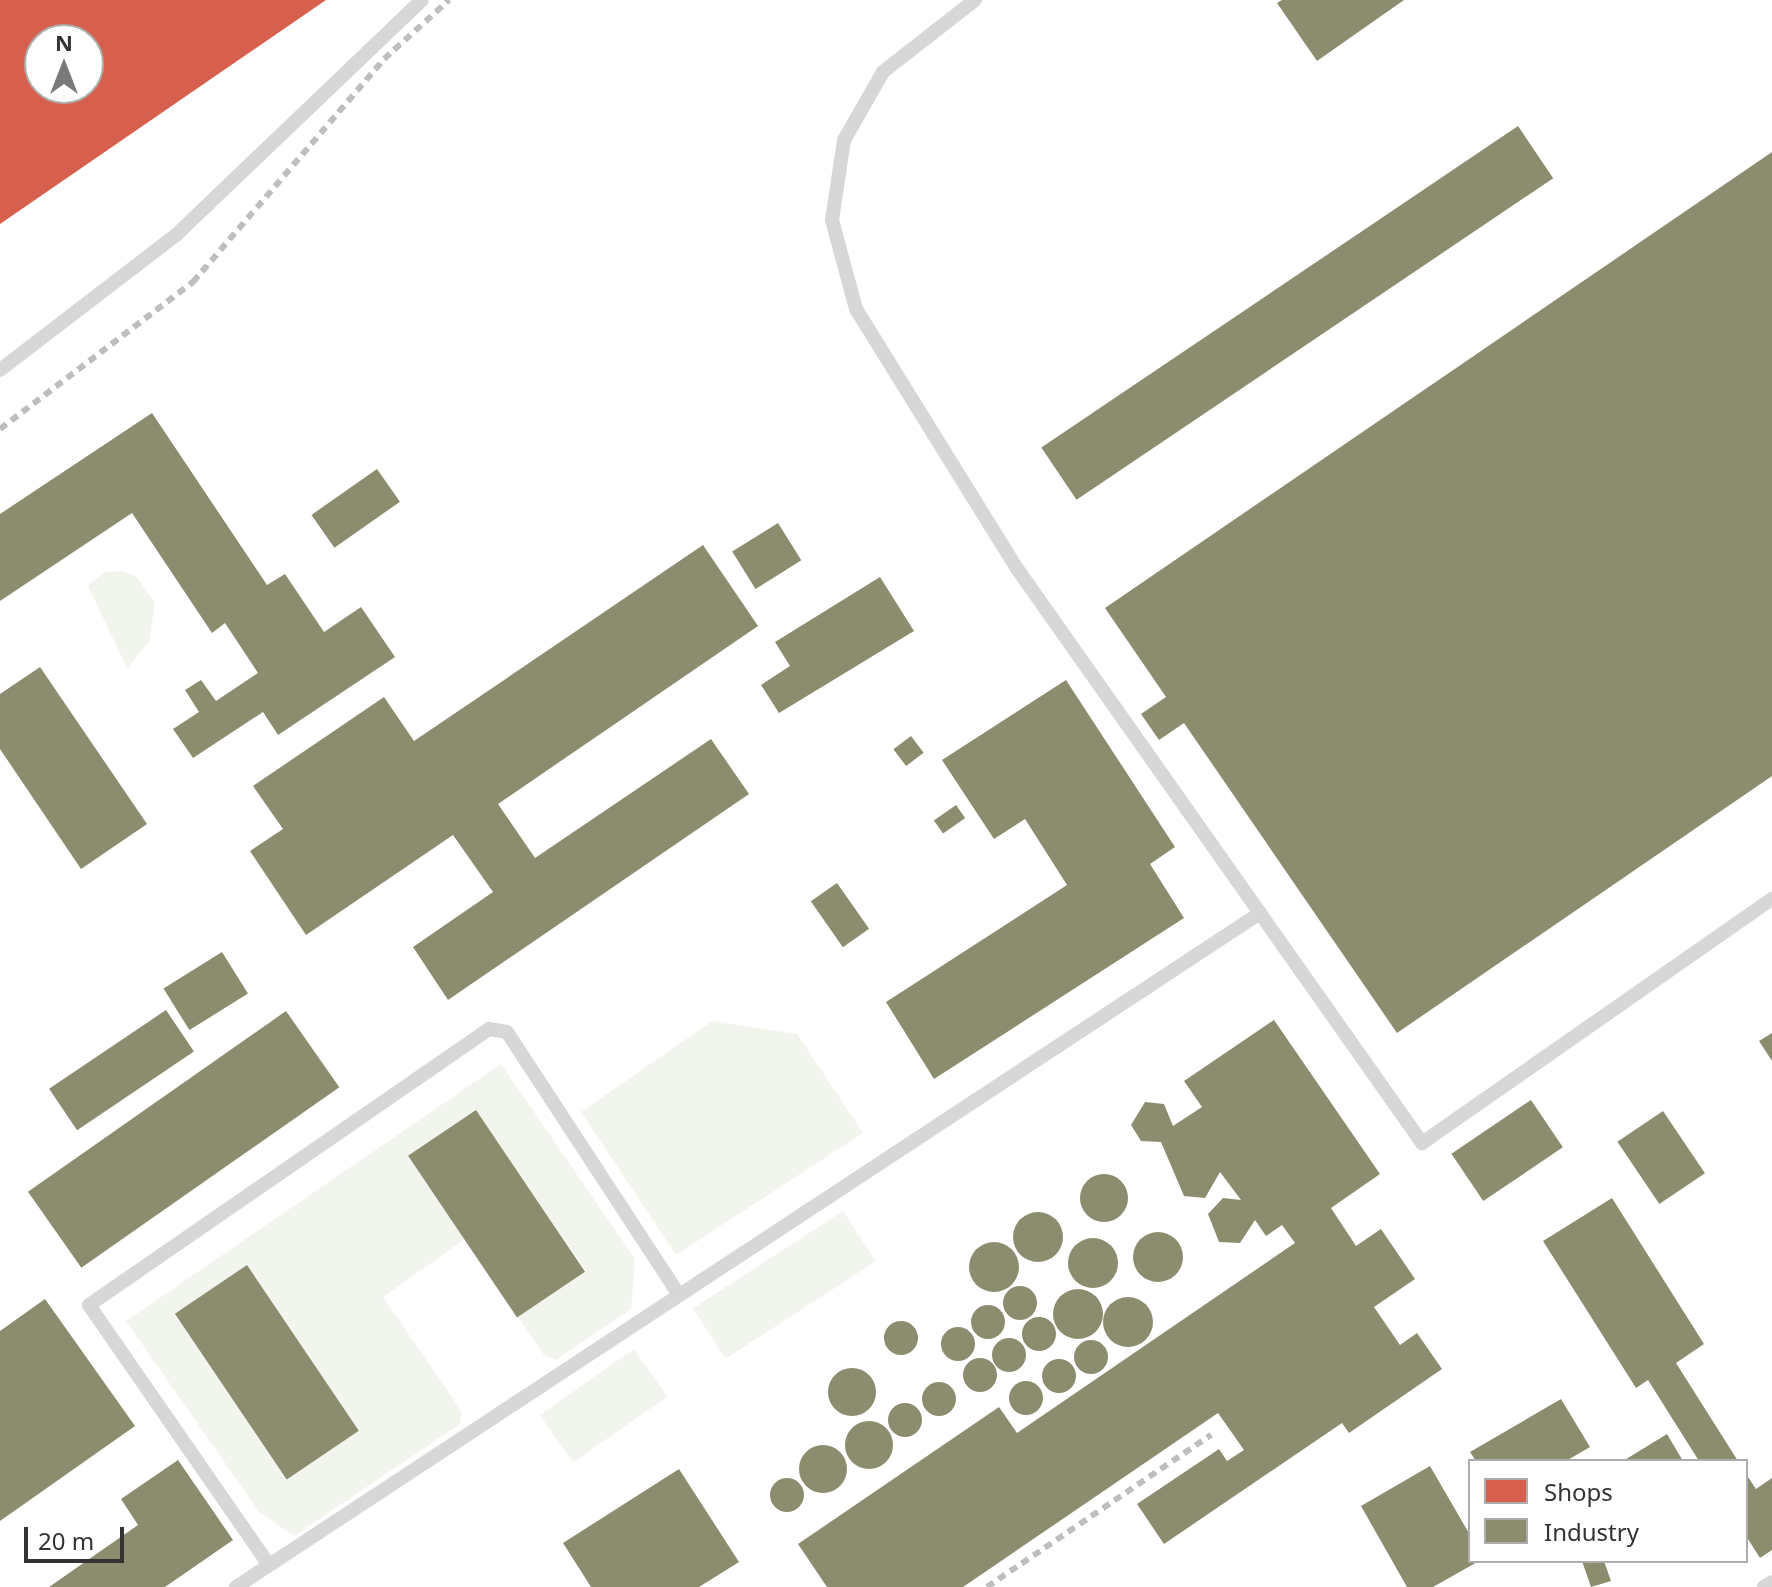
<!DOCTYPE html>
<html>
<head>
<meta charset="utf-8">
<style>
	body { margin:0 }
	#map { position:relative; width:1772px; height:1587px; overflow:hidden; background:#fff; font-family:"Noto Sans",sans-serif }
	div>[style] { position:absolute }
	.green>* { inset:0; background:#f1f5ed; transform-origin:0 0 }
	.shops>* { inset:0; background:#d6604d }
	.industry>* { inset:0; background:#8c8c6e; transform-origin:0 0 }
	.round { border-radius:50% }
	.service>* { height:14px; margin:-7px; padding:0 7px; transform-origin:7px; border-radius:7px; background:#d7d7d7 }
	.rail>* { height:6px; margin-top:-3px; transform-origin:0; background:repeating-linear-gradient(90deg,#bebebe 0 8px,transparent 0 14px) }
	span { translate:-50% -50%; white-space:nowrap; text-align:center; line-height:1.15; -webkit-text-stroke:8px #fff; paint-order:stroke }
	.legend { position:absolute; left:1468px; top:1459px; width:280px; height:104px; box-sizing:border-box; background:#fff; border:2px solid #adadad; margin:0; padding:10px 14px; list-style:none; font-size:24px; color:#333 }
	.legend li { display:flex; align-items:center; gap:16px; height:40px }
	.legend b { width:40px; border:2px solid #adadad }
	.north { position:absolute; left:24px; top:24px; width:80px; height:80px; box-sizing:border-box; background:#fff; border:2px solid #adadad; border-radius:50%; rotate:0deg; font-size:22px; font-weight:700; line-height:32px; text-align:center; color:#333 }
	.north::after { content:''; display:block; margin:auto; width:28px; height:36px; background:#7a7a7a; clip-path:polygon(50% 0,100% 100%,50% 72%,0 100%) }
	.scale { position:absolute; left:24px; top:1527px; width:100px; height:36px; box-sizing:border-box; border:4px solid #333; border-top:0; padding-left:10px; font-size:24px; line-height:28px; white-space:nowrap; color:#333; -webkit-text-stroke:6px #fff; paint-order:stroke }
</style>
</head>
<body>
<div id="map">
	<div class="green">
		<div style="clip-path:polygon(122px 571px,136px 576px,155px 603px,149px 642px,127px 668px,88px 586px,105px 572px)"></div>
		<div style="clip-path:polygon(712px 1021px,797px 1034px,863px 1133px,676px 1255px,581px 1112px)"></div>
		<div style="clip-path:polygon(501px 1064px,635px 1259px,631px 1309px,556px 1360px,544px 1355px,518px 1317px,586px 1271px,476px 1111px,408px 1157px,465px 1239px,383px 1297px,462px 1412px,460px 1424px,294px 1536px,260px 1513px,126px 1321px)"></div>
		<div style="left:843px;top:1211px;width:60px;height:179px;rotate:57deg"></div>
		<div style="left:634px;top:1349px;width:58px;height:115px;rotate:55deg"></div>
	</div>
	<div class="shops">
		<div style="clip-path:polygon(evenodd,0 0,326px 0,0 224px,0 0,40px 40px,88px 40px,88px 88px,40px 88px,40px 40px)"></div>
	</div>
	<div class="industry">
		<div style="clip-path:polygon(1282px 0,1404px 0,1317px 61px,1277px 3px)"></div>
		<div style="left:1518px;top:126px;width:63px;height:575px;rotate:56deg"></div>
		<div style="clip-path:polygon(1772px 152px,1772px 776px,1397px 1033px,1184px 723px,1159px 740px,1141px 714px,1166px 697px,1105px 608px)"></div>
		<div style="clip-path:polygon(152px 413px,267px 585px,285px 574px,324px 632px,361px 607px,395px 657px,278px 735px,263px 712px,193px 758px,173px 729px,199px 712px,185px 690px,201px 680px,216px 701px,258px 673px,225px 623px,212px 633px,132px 513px,0 601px,0 514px)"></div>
		<div style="left:377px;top:469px;width:40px;height:80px;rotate:55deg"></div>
		<div style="left:778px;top:523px;width:44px;height:54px;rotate:58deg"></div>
		<div style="clip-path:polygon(703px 545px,758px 626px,498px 804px,535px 858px,711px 739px,749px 794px,448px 1000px,413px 947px,493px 892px,453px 835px,306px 935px,250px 851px,283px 829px,253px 786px,384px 697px,414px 741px)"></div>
		<div style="clip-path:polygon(880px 577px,914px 631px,779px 713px,761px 685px,790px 666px,775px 642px)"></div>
		<div style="clip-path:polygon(40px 667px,147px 824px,81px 869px,0 749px,0 694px)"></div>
		<div style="clip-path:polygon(1066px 680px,1175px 847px,1150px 864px,1184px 918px,934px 1079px,886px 1002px,1067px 885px,1025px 819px,994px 839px,942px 760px)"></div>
		<div style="left:911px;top:736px;width:21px;height:22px;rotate:53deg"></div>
		<div style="left:956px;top:805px;width:16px;height:27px;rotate:55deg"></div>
		<div style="left:837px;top:883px;width:56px;height:32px;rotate:55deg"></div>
		<div style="left:222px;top:952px;width:49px;height:69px;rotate:58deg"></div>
		<div style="left:166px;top:1010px;width:50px;height:141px;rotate:56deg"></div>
		<div style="left:286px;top:1011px;width:93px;height:315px;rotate:55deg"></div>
		<div style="clip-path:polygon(1274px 1020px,1380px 1174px,1331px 1208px,1356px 1246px,1381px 1229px,1415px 1279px,1374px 1307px,1400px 1345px,1417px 1333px,1442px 1369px,1349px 1433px,1342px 1423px,1164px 1544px,1137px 1504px,1219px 1449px,1227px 1461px,1244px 1450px,1218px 1413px,963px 1587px,827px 1587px,798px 1544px,999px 1407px,1017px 1433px,1295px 1243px,1282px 1225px,1266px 1236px,1255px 1220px,1240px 1243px,1219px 1242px,1208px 1214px,1223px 1198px,1241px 1200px,1220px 1172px,1205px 1198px,1184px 1196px,1161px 1142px,1141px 1141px,1131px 1125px,1145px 1102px,1164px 1104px,1173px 1126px,1202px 1107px,1184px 1081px)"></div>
		<div style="clip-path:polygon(1772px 1033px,1772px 1061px,1759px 1041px)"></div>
		<div style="left:1531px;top:1100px;width:57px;height:96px;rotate:56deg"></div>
		<div style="left:476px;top:1110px;width:195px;height:82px;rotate:56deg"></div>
		<div style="left:1663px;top:1111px;width:75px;height:55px;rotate:56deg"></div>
		<div class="round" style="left:1080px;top:1174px;width:48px;height:48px"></div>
		<div style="clip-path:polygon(1612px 1198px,1704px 1344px,1676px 1363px,1738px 1461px,1699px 1461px,1648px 1380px,1636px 1388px,1543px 1241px)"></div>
		<div class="round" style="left:1013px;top:1212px;width:50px;height:50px"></div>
		<div class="round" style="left:1133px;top:1232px;width:50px;height:50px"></div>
		<div class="round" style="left:1068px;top:1238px;width:50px;height:50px"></div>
		<div class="round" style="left:969px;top:1242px;width:50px;height:50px"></div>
		<div style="left:247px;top:1265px;width:200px;height:87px;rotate:56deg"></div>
		<div class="round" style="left:1003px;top:1286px;width:34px;height:34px"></div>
		<div class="round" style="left:1053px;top:1289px;width:50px;height:50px"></div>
		<div class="round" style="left:1103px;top:1297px;width:50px;height:50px"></div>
		<div style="clip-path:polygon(45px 1299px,135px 1426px,0 1521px,0 1331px)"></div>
		<div class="round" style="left:971px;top:1305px;width:34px;height:34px"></div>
		<div class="round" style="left:1022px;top:1317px;width:34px;height:34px"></div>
		<div class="round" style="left:884px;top:1321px;width:34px;height:34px"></div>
		<div class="round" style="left:941px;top:1327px;width:34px;height:34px"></div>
		<div class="round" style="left:992px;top:1338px;width:34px;height:34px"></div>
		<div class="round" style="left:1074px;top:1340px;width:34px;height:34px"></div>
		<div class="round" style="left:963px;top:1358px;width:34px;height:34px"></div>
		<div class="round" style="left:1042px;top:1359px;width:34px;height:34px"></div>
		<div class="round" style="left:828px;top:1368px;width:48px;height:48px"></div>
		<div class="round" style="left:1009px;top:1381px;width:34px;height:34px"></div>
		<div class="round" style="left:922px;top:1382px;width:34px;height:34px"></div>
		<div style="clip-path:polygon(1561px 1399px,1590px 1447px,1566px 1461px,1476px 1461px,1470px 1452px)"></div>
		<div class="round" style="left:888px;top:1403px;width:34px;height:34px"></div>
		<div class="round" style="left:845px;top:1421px;width:48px;height:48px"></div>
		<div style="clip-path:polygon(1667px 1434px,1683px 1461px,1623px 1461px)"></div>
		<div class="round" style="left:799px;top:1445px;width:48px;height:48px"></div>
		<div style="clip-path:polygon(178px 1460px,233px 1540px,165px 1587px,49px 1587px,138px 1525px,121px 1499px)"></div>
		<div style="clip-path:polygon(1430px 1466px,1470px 1535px,1470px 1561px,1479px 1561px,1433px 1587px,1407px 1587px,1361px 1506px)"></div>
		<div style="clip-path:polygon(679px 1469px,739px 1562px,699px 1587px,591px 1587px,563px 1543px)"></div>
		<div style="clip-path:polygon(1746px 1474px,1756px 1489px,1772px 1478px,1772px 1550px,1760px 1558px,1746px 1536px)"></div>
		<div class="round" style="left:770px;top:1478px;width:34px;height:34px"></div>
		<div style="clip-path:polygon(1582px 1561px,1604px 1561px,1611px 1581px,1591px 1587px)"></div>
	</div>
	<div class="service">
		<div style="left:975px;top:0;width:117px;rotate:142deg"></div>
		<div style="left:883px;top:72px;width:78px;rotate:119.8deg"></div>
		<div style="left:844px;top:140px;width:81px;rotate:98.5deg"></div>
		<div style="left:832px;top:220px;width:92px;rotate:74.9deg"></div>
		<div style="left:856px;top:309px;width:304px;rotate:58.2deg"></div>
		<div style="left:1016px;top:567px;width:705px;rotate:54.82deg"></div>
		<div style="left:1422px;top:1143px;width:427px;rotate:-34.9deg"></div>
		<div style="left:0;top:370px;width:222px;rotate:-37.5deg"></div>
		<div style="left:176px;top:235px;width:340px;rotate:-43.7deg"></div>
		<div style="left:269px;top:1565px;width:316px;rotate:-124.7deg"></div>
		<div style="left:89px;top:1305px;width:486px;rotate:-34.6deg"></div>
		<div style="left:489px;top:1029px;width:18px;rotate:9deg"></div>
		<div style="left:507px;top:1032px;width:314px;rotate:56.8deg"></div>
		<div style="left:236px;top:1587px;width:1226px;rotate:-33.35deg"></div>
		<div style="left:1764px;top:1587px;width:9px;rotate:-32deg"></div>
	</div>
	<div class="rail">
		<div style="left:0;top:429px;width:243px;rotate:-37.3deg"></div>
		<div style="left:193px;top:282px;width:294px;rotate:-49.4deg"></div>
		<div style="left:384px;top:59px;width:88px;rotate:-42.2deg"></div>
		<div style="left:987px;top:1587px;width:271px;rotate:-34.2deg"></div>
	</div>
	<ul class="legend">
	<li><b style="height:22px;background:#d6604d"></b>Shops</li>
	<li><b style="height:22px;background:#8c8c6e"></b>Industry</li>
	</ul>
	<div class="north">N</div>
	<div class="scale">20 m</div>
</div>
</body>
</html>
